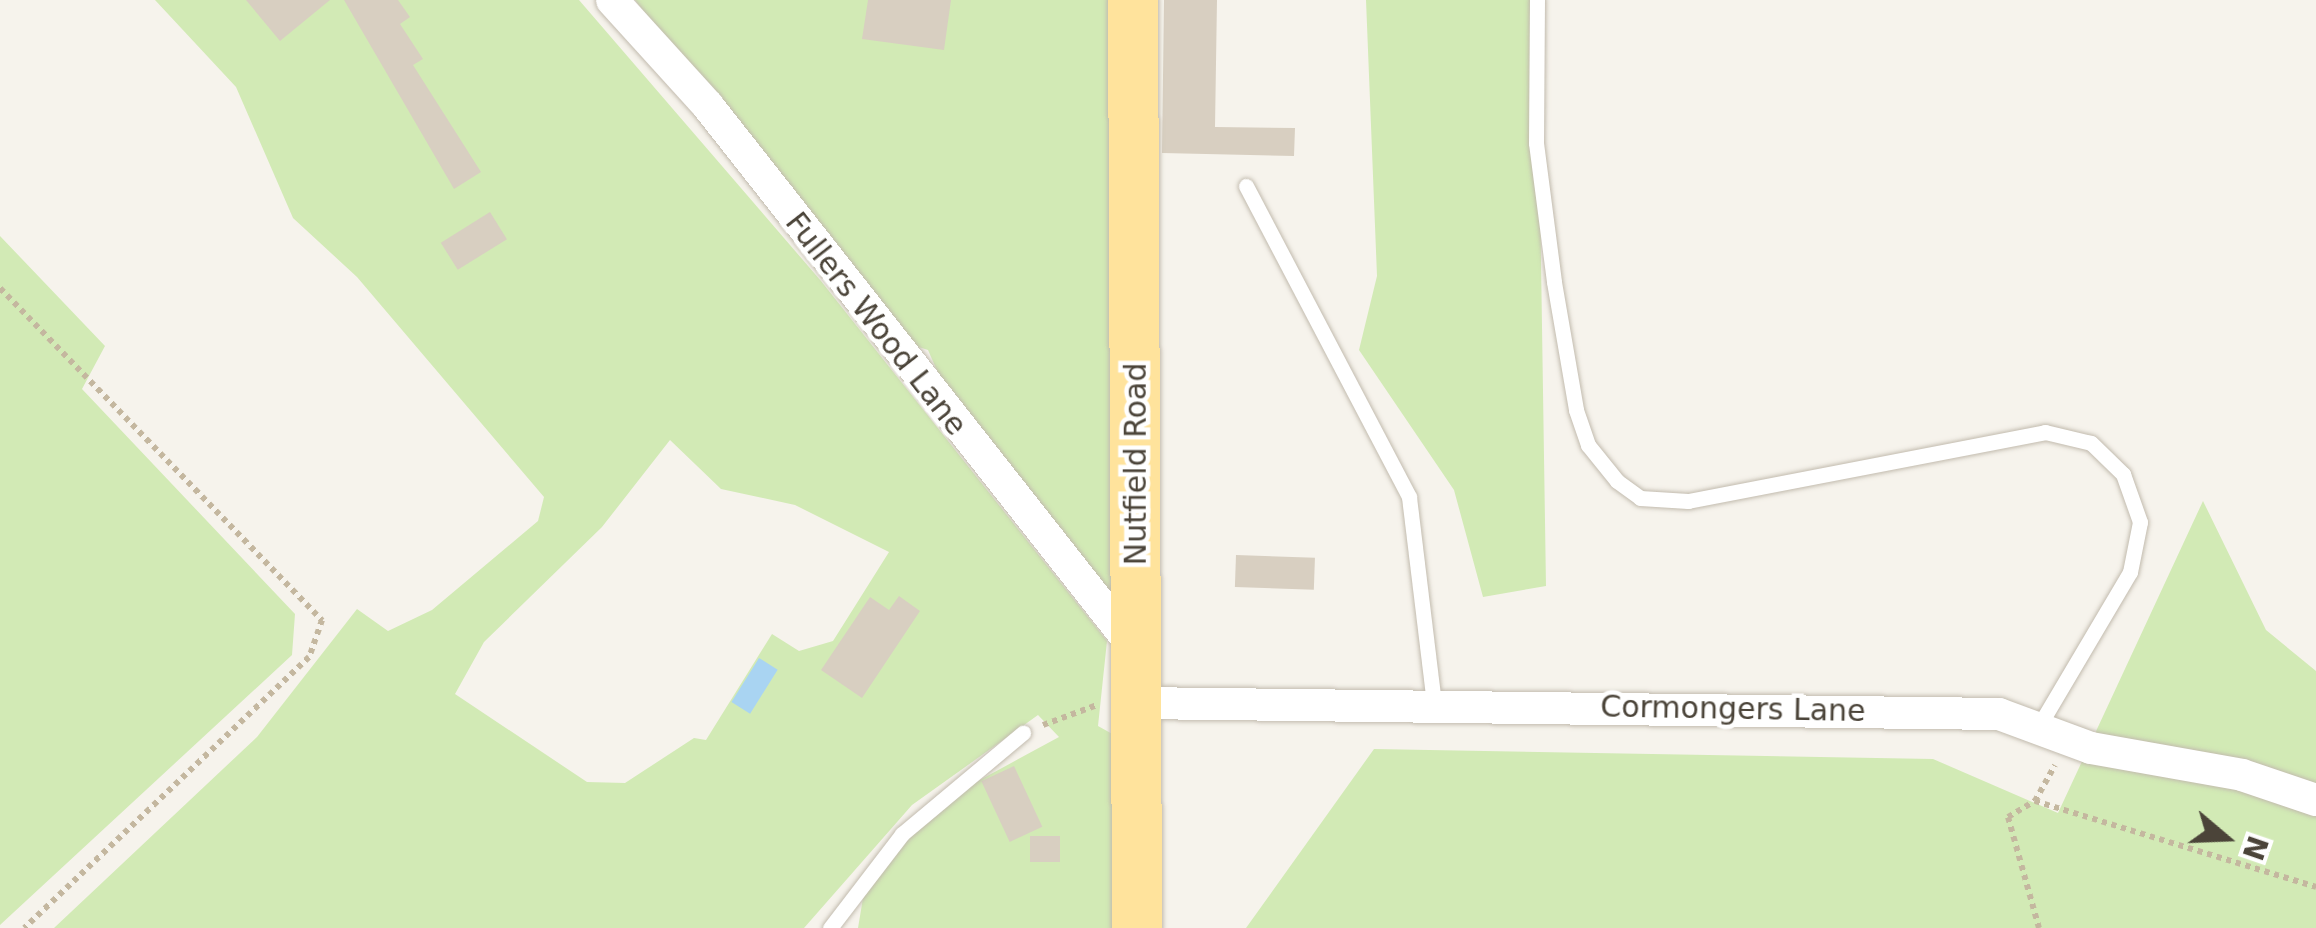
<!DOCTYPE html>
<html>
<head>
<meta charset="utf-8">
<style>
	body { margin:0 }
	#map { position:relative; width:2316px; height:928px; overflow:hidden; background:#f6f3ec; font-family:"DejaVu Sans",sans-serif }
	div>[style] { position:absolute }
	.green>* { inset:0; background:#d2eab5 }
	.water>* { inset:0; background:#a9d4f2; transform-origin:0 0 }
	.building>* { inset:0; background:#d8cfc1; transform-origin:0 0 }
	.path>* { height:6px; margin-top:-3px; transform-origin:0; background:repeating-linear-gradient(90deg,#c4b79f 0 5px,transparent 0 10px) }
	.roads { filter:drop-shadow(0 0 2px #c2bbae) drop-shadow(0 0 2px #c2bbae) }
	.service>* { height:15px; margin:-7.5px; padding:0 7.5px; transform-origin:7.5px; border-radius:7.5px; background:#fff }
	.minor>* { height:32px; margin:-16px; padding:0 16px; transform-origin:16px; border-radius:16px; background:#fff }
	.primary>* { height:50px; margin:-25px; padding:0 25px; transform-origin:25px; border-radius:25px; background:#ffe39c }
	span { translate:-50% -50%; white-space:nowrap; text-align:center; line-height:1.15; -webkit-text-stroke:9px #fff; paint-order:stroke }
	.street-label { font-size:30px; color:#4b4439 }
	.north { position:absolute; left:2176px; top:788px; width:100px; height:100px; -webkit-text-stroke:8px #fff; paint-order:stroke; rotate:109deg; font-size:28px; font-weight:700; line-height:40px; text-align:center; color:#4b4439 }
	.north::after { content:''; display:block; margin:auto; width:35px; height:45px; background:#4b4439; clip-path:polygon(50% 0,100% 100%,50% 72%,0 100%) }
</style>
</head>
<body>
<div id="map">
	<div class="green">
		<div style="clip-path:polygon(evenodd,155px 0,579px 0,821px 281px,1107px 641px,1098px 726px,1116px 736px,1113px 928px,858px 928px,864px 892px,915px 831px,967px 787px,1059px 737px,1038px 715px,912px 805px,804px 928px,54px 928px,257px 737px,357px 609px,388px 631px,432px 610px,538px 521px,544px 497px,357px 277px,293px 218px,236px 87px,155px 0,670px 440px,721px 489px,795px 505px,889px 552px,833px 641px,799px 651px,772px 634px,706px 740px,694px 738px,625px 783px,587px 782px,455px 694px,484px 642px,602px 527px,670px 440px)"></div>
		<div style="clip-path:polygon(635px 0,1117px 0,1114px 600px,942px 382px,928px 350px,903px 342px)"></div>
		<div style="clip-path:polygon(1366px 0,1537px 0,1546px 586px,1483px 597px,1454px 490px,1359px 350px,1377px 276px)"></div>
		<div style="clip-path:polygon(0 236px,105px 346px,82px 389px,295px 614px,292px 655px,0 925px)"></div>
		<div style="clip-path:polygon(2203px 501px,2266px 630px,2316px 671px,2316px 928px,1246px 928px,1374px 749px,1933px 759px,2058px 813px)"></div>
	</div>
	<div class="water">
		<div style="left:759px;top:658px;width:22px;height:52px;rotate:32deg"></div>
	</div>
	<div class="building">
		<div style="clip-path:polygon(246px 0,330px 0,280px 41px)"></div>
		<div style="clip-path:polygon(344px 0,398px 0,410px 17px,400px 24px,423px 59px,413px 65px,481px 172px,454px 189px)"></div>
		<div style="clip-path:polygon(868px 0,951px 0,944px 50px,862px 39px)"></div>
		<div style="clip-path:polygon(1164px 0,1217px 0,1215px 127px,1295px 128px,1294px 156px,1162px 153px)"></div>
		<div style="left:490px;top:212px;width:32px;height:58px;rotate:58deg"></div>
		<div style="left:1236px;top:555px;width:79px;height:32px;rotate:2deg"></div>
		<div style="clip-path:polygon(899px 596px,920px 611px,862px 698px,821px 670px,870px 597px,889px 610px)"></div>
		<div style="left:1014px;top:766px;width:67px;height:36px;rotate:65deg"></div>
		<div style="left:1030px;top:836px;width:30px;height:26px"></div>
	</div>
	<div class="path">
		<div style="left:0;top:288px;width:463px;rotate:45.9deg"></div>
		<div style="left:322px;top:620px;width:39px;rotate:109deg"></div>
		<div style="left:309px;top:657px;width:393px;rotate:136.4deg"></div>
		<div style="left:1043px;top:725px;width:58px;rotate:-20.3deg"></div>
		<div style="left:2035px;top:801px;width:294px;rotate:17deg"></div>
		<div style="left:2039px;top:928px;width:115px;rotate:-105.6deg"></div>
		<div style="left:2008px;top:817px;width:31px;rotate:-31deg"></div>
		<div style="left:2035px;top:801px;width:41px;rotate:-60.9deg"></div>
	</div>
	<div class="roads">
		<div class="service">
			<div style="left:1537px;top:0;width:143px;rotate:90.4deg"></div>
			<div style="left:1536px;top:143px;width:140px;rotate:82.6deg"></div>
			<div style="left:1554px;top:282px;width:130px;rotate:80.2deg"></div>
			<div style="left:1576px;top:410px;width:37px;rotate:71deg"></div>
			<div style="left:1588px;top:445px;width:46px;rotate:51.1deg"></div>
			<div style="left:1617px;top:481px;width:29px;rotate:36deg"></div>
			<div style="left:1640px;top:498px;width:48px;rotate:3.6deg"></div>
			<div style="left:1688px;top:501px;width:364px;rotate:-10.9deg"></div>
			<div style="left:2045px;top:432px;width:47px;rotate:13.4deg"></div>
			<div style="left:2091px;top:443px;width:45px;rotate:44.1deg"></div>
			<div style="left:2123px;top:474px;width:51px;rotate:70.5deg"></div>
			<div style="left:2140px;top:522px;width:51px;rotate:101.3deg"></div>
			<div style="left:2130px;top:572px;width:182px;rotate:120.6deg"></div>
			<div style="left:1246px;top:186px;width:351px;rotate:62.3deg"></div>
			<div style="left:1409px;top:497px;width:208px;rotate:83.1deg"></div>
			<div style="left:830px;top:928px;width:118px;rotate:-52.5deg"></div>
			<div style="left:902px;top:834px;width:158px;rotate:-39.9deg"></div>
		</div>
		<div class="minor">
			<div style="left:612px;top:0;width:143px;rotate:47.8deg"></div>
			<div style="left:708px;top:106px;width:694px;rotate:51.79deg"></div>
			<div style="left:1138px;top:703px;width:861px;rotate:0.73deg"></div>
			<div style="left:1999px;top:714px;width:98px;rotate:20.3deg"></div>
			<div style="left:2091px;top:748px;width:153px;rotate:10.1deg"></div>
			<div style="left:2242px;top:775px;width:78px;rotate:18.7deg"></div>
		</div>
		<div class="primary">
			<div style="left:1133px;top:0;width:928px;rotate:89.75deg"></div>
		</div>
	</div>
	<div class="street-label">
		<span style="left:876px;top:324px;rotate:52deg">Fullers Wood Lane</span>
		<span style="left:1136px;top:464px;rotate:-90deg">Nutfield Road</span>
		<span style="left:1733px;top:709px;rotate:1deg">Cormongers Lane</span>
	</div>
	<div class="north">N</div>
</div>
</body>
</html>
